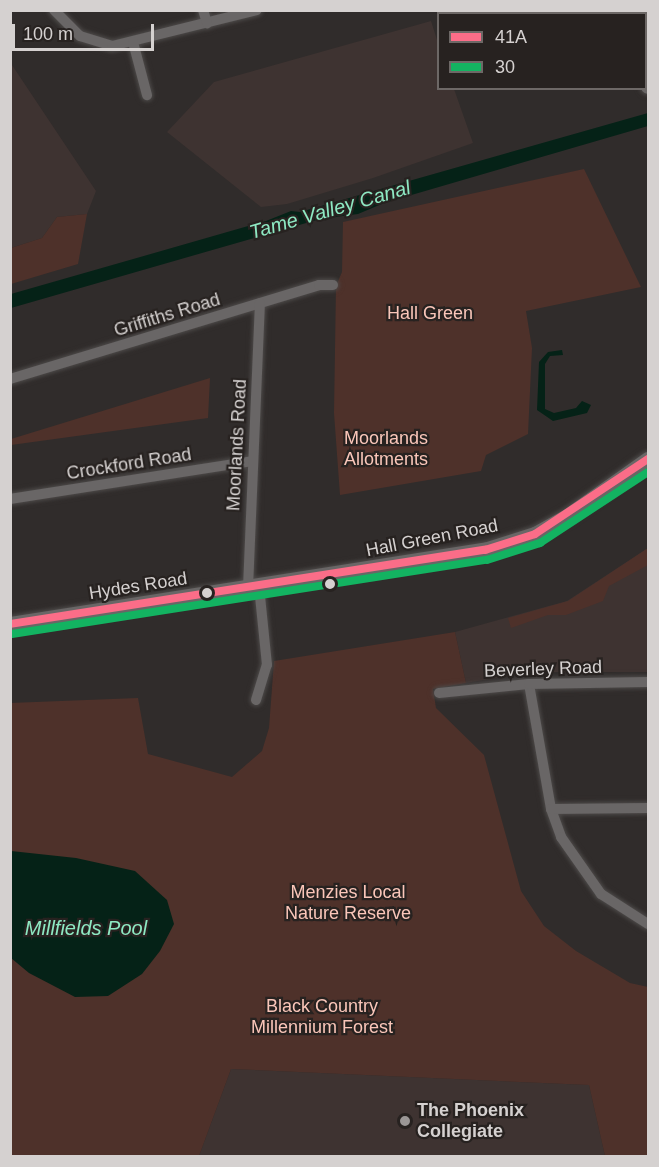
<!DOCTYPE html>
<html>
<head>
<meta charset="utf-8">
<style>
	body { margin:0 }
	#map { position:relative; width:659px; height:1167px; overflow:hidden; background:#302c2b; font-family:Arial,sans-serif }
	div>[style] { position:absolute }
	.built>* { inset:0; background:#3e3331 }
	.green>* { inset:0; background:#4e312a }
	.water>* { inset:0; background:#052217 }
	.roads { filter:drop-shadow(0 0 2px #4d4a49) drop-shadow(0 0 2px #4d4a49) }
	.minor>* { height:10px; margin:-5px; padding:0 5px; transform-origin:5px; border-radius:5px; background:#696666 }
	.tertiary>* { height:14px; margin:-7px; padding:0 7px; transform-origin:7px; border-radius:7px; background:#696666 }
	.bus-1>* { height:8px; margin:-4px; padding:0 4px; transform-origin:4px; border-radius:4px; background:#fb6d88 }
	.bus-2>* { height:8px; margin:-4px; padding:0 4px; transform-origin:4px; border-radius:4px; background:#13b361 }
	.dots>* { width:16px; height:16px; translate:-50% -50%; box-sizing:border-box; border:3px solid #272220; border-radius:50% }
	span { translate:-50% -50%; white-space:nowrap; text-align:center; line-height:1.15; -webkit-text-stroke:4.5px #272220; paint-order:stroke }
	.park-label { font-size:18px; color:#fac6b9 }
	.street-label { font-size:18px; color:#d5d1d0 }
	.poi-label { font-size:18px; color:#d5d1d0; font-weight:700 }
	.left { translate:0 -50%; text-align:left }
	.water-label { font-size:20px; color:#8ee9c3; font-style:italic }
	.frame { position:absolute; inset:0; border:12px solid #d5d1d0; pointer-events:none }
	.legend { position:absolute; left:437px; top:12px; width:210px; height:78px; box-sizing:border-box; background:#272220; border:2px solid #6d6866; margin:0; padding:8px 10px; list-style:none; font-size:18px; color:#d5d1d0 }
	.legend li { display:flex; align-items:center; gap:12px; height:30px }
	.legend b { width:30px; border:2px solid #6d6866 }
	.scale { position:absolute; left:12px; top:24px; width:142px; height:27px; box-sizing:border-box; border:3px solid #d5d1d0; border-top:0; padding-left:8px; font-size:18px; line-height:21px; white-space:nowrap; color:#d5d1d0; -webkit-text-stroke:4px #272220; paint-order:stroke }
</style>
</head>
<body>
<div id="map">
	<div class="built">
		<div style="clip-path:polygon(431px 21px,438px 43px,438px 88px,454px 89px,473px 143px,373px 178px,287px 204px,261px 207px,167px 132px,214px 82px)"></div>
		<div style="clip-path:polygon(10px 62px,96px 191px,87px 214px,57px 217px,42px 238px,11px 248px)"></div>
		<div style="clip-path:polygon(648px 548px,648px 672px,530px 672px,466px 683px,455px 632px,567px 601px)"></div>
		<div style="clip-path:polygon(231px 1069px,589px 1085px,605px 1156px,199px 1156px)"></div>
	</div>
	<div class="green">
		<div style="clip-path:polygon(584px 169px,641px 287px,526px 311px,532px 348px,528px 434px,486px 455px,481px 471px,340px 495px,334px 413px,336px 286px,342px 272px,343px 222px)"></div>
		<div style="clip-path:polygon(87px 214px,78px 264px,11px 284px,11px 248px,42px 238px,57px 217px)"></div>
		<div style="clip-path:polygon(210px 378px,208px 418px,11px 445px,11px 439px)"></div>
		<div style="clip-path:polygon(648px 548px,648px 565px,609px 586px,603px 601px,566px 615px,548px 615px,511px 628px,508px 618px,568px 601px)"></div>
		<div style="clip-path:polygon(455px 632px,466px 683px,433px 689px,436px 708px,484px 755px,521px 891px,544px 926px,576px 951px,630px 983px,648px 987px,648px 1156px,605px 1156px,589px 1085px,231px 1069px,199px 1156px,11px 1156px,10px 703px,138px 698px,148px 754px,232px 777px,262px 751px,269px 728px,274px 661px)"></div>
	</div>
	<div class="water">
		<div style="clip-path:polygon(648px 113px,648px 126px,384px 203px,358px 214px,320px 219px,11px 308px,11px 294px,266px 221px,291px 211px,300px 212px)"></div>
		<div style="clip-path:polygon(562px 350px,563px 355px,550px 356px,545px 364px,545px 409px,554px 413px,576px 408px,582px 401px,591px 405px,587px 413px,553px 421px,537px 410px,539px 362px,548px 352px)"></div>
		<div style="clip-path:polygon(11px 851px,76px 858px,135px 871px,167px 900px,174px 924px,160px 951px,142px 974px,108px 996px,75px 997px,29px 973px,11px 958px)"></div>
	</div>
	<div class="roads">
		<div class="minor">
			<div style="left:54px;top:10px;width:37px;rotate:45deg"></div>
			<div style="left:80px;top:36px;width:34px;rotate:17deg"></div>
			<div style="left:112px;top:46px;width:149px;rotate:-13.9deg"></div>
			<div style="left:203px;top:10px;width:14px;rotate:73deg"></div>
			<div style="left:133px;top:42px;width:55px;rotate:75.2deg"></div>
			<div style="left:10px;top:379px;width:323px;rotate:-16.9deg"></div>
			<div style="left:319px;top:285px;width:14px"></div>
			<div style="left:10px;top:499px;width:245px;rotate:-8.9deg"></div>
			<div style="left:248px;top:588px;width:285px;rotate:-87.6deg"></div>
			<div style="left:529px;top:684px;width:127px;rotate:80deg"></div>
			<div style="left:551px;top:809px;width:30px;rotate:70deg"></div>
			<div style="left:561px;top:837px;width:70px;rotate:54.9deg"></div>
			<div style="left:601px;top:894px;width:56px;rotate:32.6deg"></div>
			<div style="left:439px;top:693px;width:90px;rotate:-5.7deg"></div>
			<div style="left:529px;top:684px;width:119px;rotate:-1deg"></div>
			<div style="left:256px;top:700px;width:37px;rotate:-73deg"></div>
			<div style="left:267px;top:665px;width:79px;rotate:-95.8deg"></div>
			<div style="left:551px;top:809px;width:97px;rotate:-0.6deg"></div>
		</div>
		<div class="tertiary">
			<div style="left:622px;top:10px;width:4px;rotate:76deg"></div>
			<div style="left:646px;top:79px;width:8px;rotate:76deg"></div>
			<div style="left:10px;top:624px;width:481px;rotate:-8.9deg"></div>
			<div style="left:485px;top:550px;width:52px;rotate:-17.7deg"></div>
			<div style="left:535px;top:534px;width:39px;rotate:-29deg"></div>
			<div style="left:569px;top:515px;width:97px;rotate:-35.3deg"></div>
		</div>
	</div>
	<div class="bus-1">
		<div style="left:10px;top:624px;width:481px;rotate:-8.9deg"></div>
		<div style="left:485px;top:550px;width:52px;rotate:-17.7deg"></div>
		<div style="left:535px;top:534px;width:136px;rotate:-33.6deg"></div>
	</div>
	<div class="bus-2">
		<div style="left:12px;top:634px;width:481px;rotate:-8.9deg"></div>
		<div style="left:487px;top:560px;width:56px;rotate:-17.8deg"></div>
		<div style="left:540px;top:543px;width:129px;rotate:-33.3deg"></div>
	</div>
	<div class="dots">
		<div style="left:330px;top:584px;background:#d5d1d0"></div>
		<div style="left:207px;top:593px;background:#d5d1d0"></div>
		<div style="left:405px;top:1121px;background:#9b9796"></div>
	</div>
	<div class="park-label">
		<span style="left:430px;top:313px">Hall Green</span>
		<span style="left:386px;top:449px">Moorlands<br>Allotments</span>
		<span style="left:348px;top:903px">Menzies Local<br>Nature Reserve</span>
		<span style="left:322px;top:1017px">Black Country<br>Millennium Forest</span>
	</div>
	<div class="street-label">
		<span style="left:167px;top:315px;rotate:-17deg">Griffiths Road</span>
		<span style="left:237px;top:445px;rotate:-87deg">Moorlands Road</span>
		<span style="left:129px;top:464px;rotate:-9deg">Crockford Road</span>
		<span style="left:432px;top:538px;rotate:-11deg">Hall Green Road</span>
		<span style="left:138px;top:586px;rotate:-9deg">Hydes Road</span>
		<span style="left:543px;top:669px;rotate:-2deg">Beverley Road</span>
	</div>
	<div class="poi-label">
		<span class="left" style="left:417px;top:1121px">The Phoenix<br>Collegiate</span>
	</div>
	<div class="water-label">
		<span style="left:330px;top:210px;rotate:-16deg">Tame Valley Canal</span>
		<span style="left:86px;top:928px">Millfields Pool</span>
	</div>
	<div class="frame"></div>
	<ul class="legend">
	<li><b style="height:8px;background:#fb6d88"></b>41A</li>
	<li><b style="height:8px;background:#13b361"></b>30</li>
	</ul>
	<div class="scale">100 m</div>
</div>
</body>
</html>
